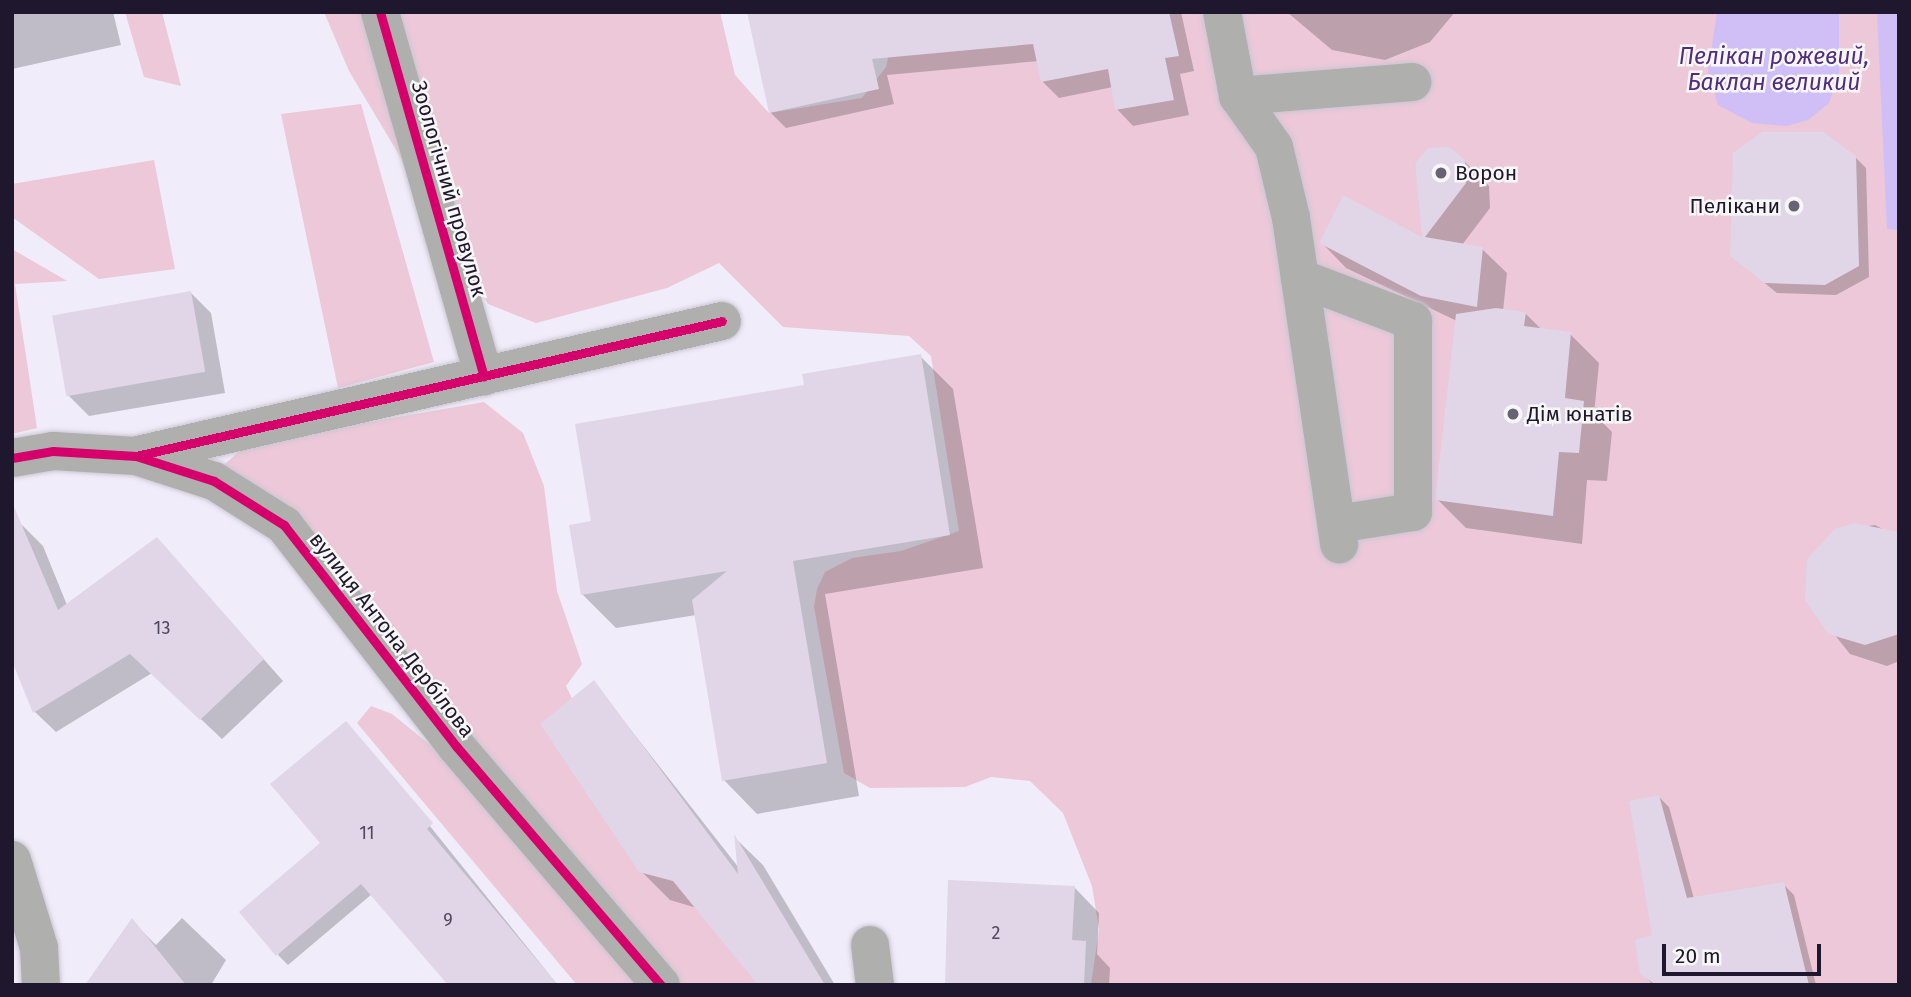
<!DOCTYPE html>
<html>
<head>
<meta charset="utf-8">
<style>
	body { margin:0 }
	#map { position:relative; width:1911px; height:997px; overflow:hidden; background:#f0ecf9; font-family:"Fira Sans",sans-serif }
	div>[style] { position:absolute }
	.green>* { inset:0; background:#ecc8d8 }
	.water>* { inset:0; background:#d0bef6 }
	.shadow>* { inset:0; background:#0003 }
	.building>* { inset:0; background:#e1d5e8; transform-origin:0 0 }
	.roads { filter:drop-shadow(0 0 2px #cbc6d3) drop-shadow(0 0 2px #cbc6d3) }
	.minor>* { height:38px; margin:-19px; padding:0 19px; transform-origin:19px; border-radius:19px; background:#afafad }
	.cycleway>* { height:9px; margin:-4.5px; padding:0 4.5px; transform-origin:4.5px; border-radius:4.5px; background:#d6006c }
	.dots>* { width:19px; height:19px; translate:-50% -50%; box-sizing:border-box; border:4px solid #f7f7f7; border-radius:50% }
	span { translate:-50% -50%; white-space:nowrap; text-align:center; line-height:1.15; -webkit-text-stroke:5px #f7f7f7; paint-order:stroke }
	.number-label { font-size:18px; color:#50485d }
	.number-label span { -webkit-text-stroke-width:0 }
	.poi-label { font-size:21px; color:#1f172d }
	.left { translate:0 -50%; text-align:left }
	.right { translate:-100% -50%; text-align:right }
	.street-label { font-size:21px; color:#1f172d }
	.water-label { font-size:23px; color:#502c82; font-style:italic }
	.frame { position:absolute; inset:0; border:14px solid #1f172d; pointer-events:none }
	.scale { position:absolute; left:1662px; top:944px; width:159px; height:32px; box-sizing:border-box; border:4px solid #1f172d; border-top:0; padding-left:9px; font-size:21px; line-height:24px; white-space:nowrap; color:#1f172d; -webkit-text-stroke:5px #f7f7f7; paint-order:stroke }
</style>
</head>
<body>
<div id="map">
	<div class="green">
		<div style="clip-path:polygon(125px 12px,162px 12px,181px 86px,144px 77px)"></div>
		<div style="clip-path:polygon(324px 12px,720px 12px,735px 75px,769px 113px,862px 98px,886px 67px,898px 12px,1899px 12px,1899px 985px,1091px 985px,1099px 929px,1092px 886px,1063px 813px,1030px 781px,991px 777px,965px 787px,870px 788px,844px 773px,814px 607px,817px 589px,825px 572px,852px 558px,901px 551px,959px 531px,931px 356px,909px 336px,783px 327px,719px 263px,667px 288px,536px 323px,488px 304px,349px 71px)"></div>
		<div style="clip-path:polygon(361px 104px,434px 362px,338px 388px,281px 114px)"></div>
		<div style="clip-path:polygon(154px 160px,175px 269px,99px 279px,12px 217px,12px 184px)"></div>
		<div style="clip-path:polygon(12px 249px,67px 281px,15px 284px,37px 428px,12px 434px)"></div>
		<div style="clip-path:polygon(484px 402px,523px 433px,544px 486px,557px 591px,582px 664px,566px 686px,596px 750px,758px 985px,577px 985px,357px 723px,371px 706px,392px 714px,455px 765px,224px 465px,248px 443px)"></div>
	</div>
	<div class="water">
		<div style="clip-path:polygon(1717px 12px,1839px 12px,1839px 75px,1829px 103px,1808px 120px,1787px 126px,1752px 123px,1718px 105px,1708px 72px)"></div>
		<div style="clip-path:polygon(1877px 12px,1899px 12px,1899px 230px,1887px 229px)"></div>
	</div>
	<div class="shadow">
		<div style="clip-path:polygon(12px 12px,113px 12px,121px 45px,12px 69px)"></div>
		<div style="clip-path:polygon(749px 12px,1181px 12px,1194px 71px,1180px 74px,1189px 115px,1133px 126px,1117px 109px,1113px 87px,1059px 98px,1043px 82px,1039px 61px,887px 75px,894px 104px,786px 128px,770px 112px)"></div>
		<div style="clip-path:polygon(1287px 12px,1455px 12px,1430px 42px,1385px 60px,1332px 50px)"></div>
		<div style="clip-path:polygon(1855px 157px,1866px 168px,1869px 277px,1836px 295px,1777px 293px,1731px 256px)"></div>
		<div style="clip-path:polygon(1464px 161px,1489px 186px,1490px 208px,1462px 245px,1482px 249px,1507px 273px,1503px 311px,1525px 313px,1542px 330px,1570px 334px,1599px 363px,1594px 414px,1612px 432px,1607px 481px,1587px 480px,1582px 544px,1466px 528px,1437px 499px,1457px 321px,1346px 268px,1322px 243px,1424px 240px,1417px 163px)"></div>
		<div style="clip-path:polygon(190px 292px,211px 313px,225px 393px,89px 416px,68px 395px)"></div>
		<div style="clip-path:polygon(920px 356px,953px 389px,983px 568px,825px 594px,859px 796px,757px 814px,724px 780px,696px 615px,616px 628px,583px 595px,593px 523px,806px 387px)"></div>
		<div style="clip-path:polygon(22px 525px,43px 546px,67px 605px,177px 561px,283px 681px,222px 739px,152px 673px,56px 732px,35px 712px,12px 529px)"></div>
		<div style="clip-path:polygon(1875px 525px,1899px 538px,1899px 661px,1887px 666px,1850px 654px,1806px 599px,1809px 560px,1835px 531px)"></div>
		<div style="clip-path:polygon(594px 683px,739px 868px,736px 839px,763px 865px,835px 985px,761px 985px,697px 908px,670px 900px,641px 871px)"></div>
		<div style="clip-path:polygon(356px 734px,552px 978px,558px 985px,451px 985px,372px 894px,288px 965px,278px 955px,323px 843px)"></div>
		<div style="clip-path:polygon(1659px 797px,1669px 807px,1694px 899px,1783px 884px,1794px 895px,1816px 985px,1653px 985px,1642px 973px,1653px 936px)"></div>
		<div style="clip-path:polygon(1074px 887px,1099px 913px,1097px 954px,1110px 968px,1109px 985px,947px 985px)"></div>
		<div style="clip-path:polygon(182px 918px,226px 960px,211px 985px,87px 985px,132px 921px,156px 945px)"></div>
	</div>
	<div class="building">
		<div style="clip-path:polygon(747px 12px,1169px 12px,1179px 56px,1165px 58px,1174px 100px,1115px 110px,1108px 69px,1041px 82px,1033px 44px,872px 59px,879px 89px,769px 113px)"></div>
		<div style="clip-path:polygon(1762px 132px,1823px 132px,1856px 156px,1859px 266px,1825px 285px,1764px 283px,1730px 256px,1733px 153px)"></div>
		<div style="clip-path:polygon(1449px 147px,1465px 160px,1466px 183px,1425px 237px,1483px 247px,1477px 307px,1421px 296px,1319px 243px,1343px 195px,1422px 237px,1415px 163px,1428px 148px)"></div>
		<div style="left:191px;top:291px;width:82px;height:141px;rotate:80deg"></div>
		<div style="clip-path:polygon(1496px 308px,1526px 312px,1524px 326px,1571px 332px,1565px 398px,1584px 401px,1579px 453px,1559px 452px,1553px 516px,1435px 500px,1456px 314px)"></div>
		<div style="clip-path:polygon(921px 354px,950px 535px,793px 561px,827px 763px,722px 781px,692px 600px,727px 571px,581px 595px,569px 525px,591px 521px,575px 424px,804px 385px,802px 374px)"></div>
		<div style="clip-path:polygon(12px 502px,58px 610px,157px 537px,264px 659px,200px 720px,130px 654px,33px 713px,12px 661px)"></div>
		<div style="clip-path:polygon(1854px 523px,1899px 532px,1899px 634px,1865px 645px,1828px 634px,1805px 600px,1807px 559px,1835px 529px)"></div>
		<div style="clip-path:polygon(594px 680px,738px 874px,734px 834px,825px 985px,758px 985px,673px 881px,639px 872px,540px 724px)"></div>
		<div style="clip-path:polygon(346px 721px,433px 823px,427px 829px,558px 985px,448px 985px,361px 884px,276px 956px,239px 912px,320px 843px,270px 784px)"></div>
		<div style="clip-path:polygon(1659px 795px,1687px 898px,1784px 882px,1809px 985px,1656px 985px,1640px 974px,1635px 940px,1652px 935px,1629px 801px)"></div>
		<div style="clip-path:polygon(948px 880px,1075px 886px,1072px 940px,1086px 941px,1084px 985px,945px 985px)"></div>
		<div style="clip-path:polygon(132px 918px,186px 985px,85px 985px)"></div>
	</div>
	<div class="roads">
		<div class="minor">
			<div style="left:380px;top:12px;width:379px;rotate:74.1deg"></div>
			<div style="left:1222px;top:12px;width:86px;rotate:79.2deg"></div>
			<div style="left:1238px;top:96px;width:175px;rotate:-4.6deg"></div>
			<div style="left:1238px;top:96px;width:62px;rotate:54.8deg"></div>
			<div style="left:1274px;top:147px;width:73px;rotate:76.5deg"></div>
			<div style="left:1291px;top:218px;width:330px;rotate:81.6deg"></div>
			<div style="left:1300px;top:278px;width:121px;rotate:20.8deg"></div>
			<div style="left:1413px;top:321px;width:191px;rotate:90deg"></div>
			<div style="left:1413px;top:512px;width:77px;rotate:171deg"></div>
			<div style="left:138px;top:455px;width:599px;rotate:-12.92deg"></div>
			<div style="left:12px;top:458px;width:42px;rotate:-9.7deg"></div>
			<div style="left:53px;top:451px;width:83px;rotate:3.4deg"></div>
			<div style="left:136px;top:456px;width:82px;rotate:17.8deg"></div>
			<div style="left:214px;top:481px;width:83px;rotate:32.2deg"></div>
			<div style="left:284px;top:525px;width:280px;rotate:52.1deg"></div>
			<div style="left:456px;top:746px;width:315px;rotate:49.4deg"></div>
			<div style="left:12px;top:860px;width:92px;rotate:72.9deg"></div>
			<div style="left:39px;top:948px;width:37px;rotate:87deg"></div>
			<div style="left:870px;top:945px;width:40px;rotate:82.9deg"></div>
		</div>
	</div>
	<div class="cycleway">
		<div style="left:380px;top:12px;width:379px;rotate:74.1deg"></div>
		<div style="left:136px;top:456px;width:601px;rotate:-12.97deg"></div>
		<div style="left:12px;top:458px;width:42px;rotate:-9.7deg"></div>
		<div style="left:53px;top:451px;width:83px;rotate:3.4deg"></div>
		<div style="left:136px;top:456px;width:82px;rotate:17.8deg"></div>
		<div style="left:214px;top:481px;width:83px;rotate:32.2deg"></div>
		<div style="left:284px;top:525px;width:280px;rotate:52.1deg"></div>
		<div style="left:456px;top:746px;width:315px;rotate:49.4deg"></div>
	</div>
	<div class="dots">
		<div style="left:1441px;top:173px;background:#686274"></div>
		<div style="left:1794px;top:206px;background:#686274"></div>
		<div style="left:1513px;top:414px;background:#686274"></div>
	</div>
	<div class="number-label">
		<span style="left:162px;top:628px">13</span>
		<span style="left:367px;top:833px">11</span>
		<span style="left:448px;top:920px">9</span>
		<span style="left:996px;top:933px">2</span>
	</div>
	<div class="poi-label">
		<span class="left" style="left:1455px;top:173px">Ворон</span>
		<span class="right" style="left:1780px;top:206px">Пелікани</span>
		<span class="left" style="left:1527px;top:414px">Дім юнатів</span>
	</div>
	<div class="street-label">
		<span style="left:449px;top:189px;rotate:74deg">Зоологічний провулок</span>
		<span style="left:392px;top:635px;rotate:52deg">вулиця Антона Дербілова</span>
	</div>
	<div class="water-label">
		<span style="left:1774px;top:69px">Пелікан рожевий,<br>Баклан великий</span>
	</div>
	<div class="frame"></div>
	<div class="scale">20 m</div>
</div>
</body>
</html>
